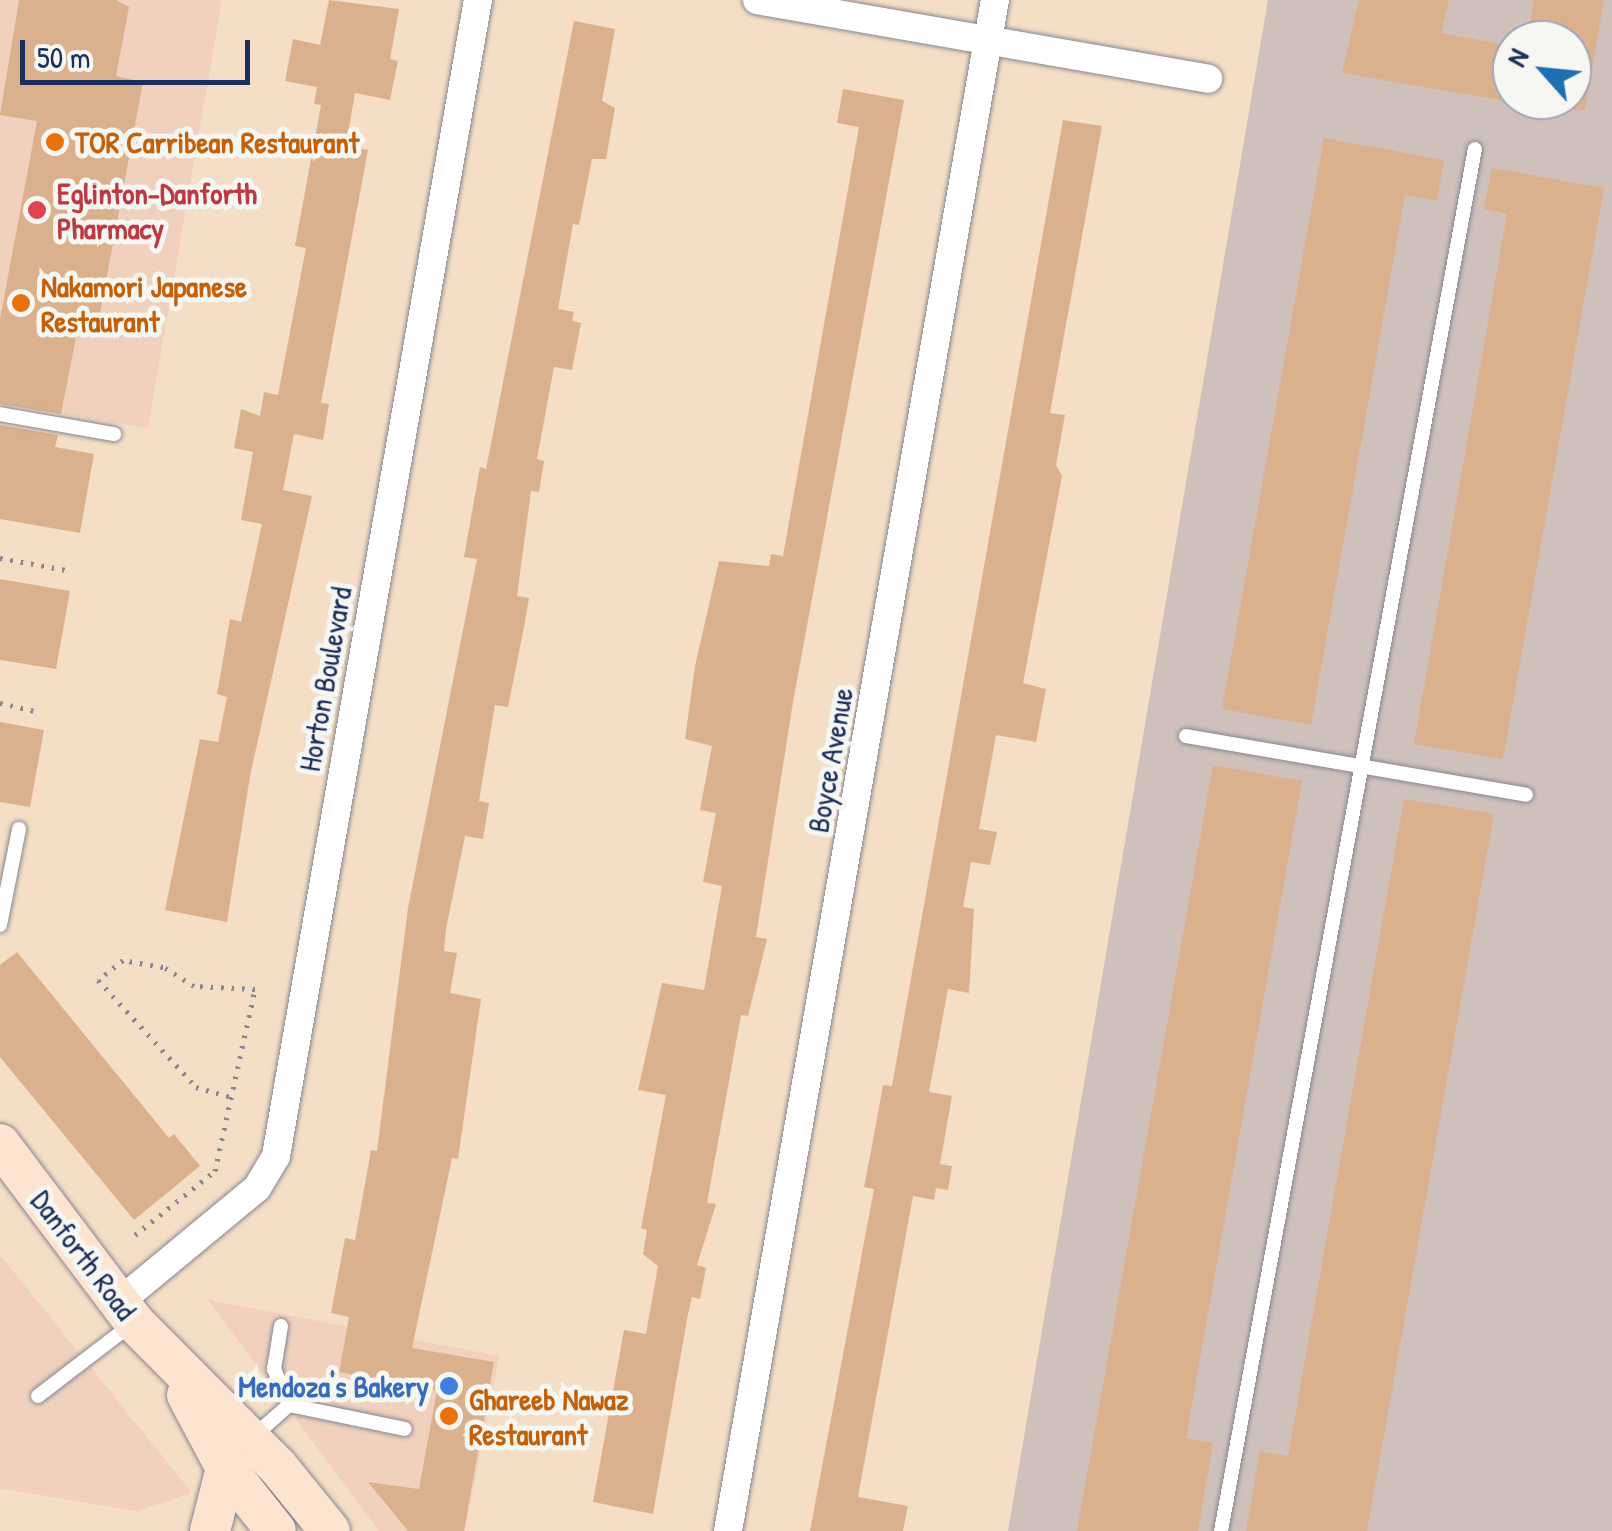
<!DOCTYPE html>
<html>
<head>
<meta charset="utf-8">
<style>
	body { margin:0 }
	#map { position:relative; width:1612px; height:1531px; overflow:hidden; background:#f4dec5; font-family:"Patrick Hand",sans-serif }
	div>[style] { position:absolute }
	.built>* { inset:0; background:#efd1bd }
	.industrial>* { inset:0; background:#cfc0bb }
	.building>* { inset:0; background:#dbb18d }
	.path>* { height:5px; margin-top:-2.5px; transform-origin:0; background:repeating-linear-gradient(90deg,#888692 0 2.5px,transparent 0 10.5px) }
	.roads { filter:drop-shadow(0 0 2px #888692) drop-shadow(0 0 2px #888692) }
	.lane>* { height:14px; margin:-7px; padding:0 7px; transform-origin:7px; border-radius:7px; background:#fff }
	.street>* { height:28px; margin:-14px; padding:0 14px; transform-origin:14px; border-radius:14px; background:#fff }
	.secondary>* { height:40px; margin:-20px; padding:0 20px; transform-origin:20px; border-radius:20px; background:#fde4d0 }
	.dots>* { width:28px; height:28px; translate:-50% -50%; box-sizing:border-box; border:5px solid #f6f6f2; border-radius:50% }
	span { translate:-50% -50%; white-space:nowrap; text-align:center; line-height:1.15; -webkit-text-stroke:10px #f6f6f2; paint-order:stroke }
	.food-label { font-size:30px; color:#c56008; font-weight:700 }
	.left { translate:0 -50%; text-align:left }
	.health-label { font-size:30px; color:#be3a42; font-weight:700 }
	.street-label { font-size:30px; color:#1b2f5e }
	.shop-label { font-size:30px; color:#366cbe; font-weight:700 }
	.right { translate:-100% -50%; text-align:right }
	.north { position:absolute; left:1492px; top:20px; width:100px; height:100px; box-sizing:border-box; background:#f6f6f2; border:2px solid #9ea6b7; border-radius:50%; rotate:297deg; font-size:28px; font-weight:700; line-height:40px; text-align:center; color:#1b2f5e }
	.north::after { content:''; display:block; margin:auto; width:35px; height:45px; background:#1f6fb2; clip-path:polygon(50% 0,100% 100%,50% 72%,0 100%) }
	.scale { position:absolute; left:20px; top:40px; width:230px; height:45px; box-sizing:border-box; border:5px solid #1b2f5e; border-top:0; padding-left:12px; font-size:30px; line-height:35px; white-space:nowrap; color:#1b2f5e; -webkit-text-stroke:8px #f6f6f2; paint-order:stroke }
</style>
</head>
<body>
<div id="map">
	<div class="built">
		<div style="clip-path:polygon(0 0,222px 0,148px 428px,0 404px)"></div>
		<div style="clip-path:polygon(0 1255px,192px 1493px,136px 1511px,0 1488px)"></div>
		<div style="clip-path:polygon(208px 1300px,499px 1356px,465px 1531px,379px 1531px)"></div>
	</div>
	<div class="industrial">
		<div style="clip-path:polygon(evenodd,1268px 0,1612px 0,1612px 1531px,1008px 1531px,1268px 0,1512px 40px,1572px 40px,1572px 100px,1512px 100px,1512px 40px)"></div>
	</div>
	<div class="building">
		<div style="clip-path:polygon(19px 0,116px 0,129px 7px,116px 76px,143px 82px,96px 335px,77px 332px,61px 414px,0 404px,0 319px,37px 121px,0 115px)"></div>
		<div style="clip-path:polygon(329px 0,399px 9px,390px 59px,398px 61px,390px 100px,355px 93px,346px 146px,368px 150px,321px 403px,329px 404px,323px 440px,294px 434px,283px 490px,312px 496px,250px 776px,227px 922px,165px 910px,200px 739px,218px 742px,227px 697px,217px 694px,230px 619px,241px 622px,262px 524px,241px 520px,253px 452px,234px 448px,241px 409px,260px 416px,264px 392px,278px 395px,306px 248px,295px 246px,321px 105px,314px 104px,317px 87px,285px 81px,293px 39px,320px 45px)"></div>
		<div style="clip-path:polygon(1359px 0,1449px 0,1441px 33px,1512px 46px,1512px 102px,1342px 73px)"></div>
		<div style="clip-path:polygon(1534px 0,1604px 0,1585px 110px,1572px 109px,1572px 40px,1527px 40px)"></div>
		<div style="clip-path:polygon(574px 21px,615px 29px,602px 101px,615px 108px,606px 159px,592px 159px,579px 225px,573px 224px,558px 309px,574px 312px,572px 321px,581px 323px,572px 370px,554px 367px,537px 459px,544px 461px,539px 492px,531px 491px,517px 596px,529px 598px,524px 627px,508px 707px,495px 705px,479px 801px,489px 803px,483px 839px,465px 836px,446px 929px,444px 951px,457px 953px,450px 993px,481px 999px,458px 1159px,452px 1158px,412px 1348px,494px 1362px,464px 1531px,408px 1531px,368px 1482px,419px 1489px,437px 1390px,339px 1372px,349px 1317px,331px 1313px,345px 1238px,355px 1240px,371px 1150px,377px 1151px,408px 908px,477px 559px,464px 557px,480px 467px,486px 469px)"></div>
		<div style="clip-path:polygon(843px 89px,904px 100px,793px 702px,756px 937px,767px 939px,748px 1016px,741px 1015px,707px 1203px,716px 1204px,697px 1265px,706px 1268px,700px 1299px,692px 1297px,688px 1314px,653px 1514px,593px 1502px,624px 1330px,646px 1334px,658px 1266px,643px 1254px,647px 1230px,641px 1228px,666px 1095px,638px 1090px,662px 983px,704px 990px,722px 886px,703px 882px,716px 813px,700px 810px,712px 746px,685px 739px,695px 666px,719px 561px,769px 566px,771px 554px,783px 556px,859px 127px,837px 123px)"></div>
		<div style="clip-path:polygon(1063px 120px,1102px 126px,1050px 413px,1065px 415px,1056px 465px,1062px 476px,1023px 683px,1046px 689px,1036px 742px,996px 735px,979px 829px,997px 832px,990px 865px,971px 862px,963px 907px,974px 909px,969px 993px,948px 989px,929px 1092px,952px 1096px,940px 1164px,952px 1166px,948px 1190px,936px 1188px,934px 1200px,913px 1196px,858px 1497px,908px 1506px,903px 1531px,810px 1531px,874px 1189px,864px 1187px,871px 1151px,883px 1085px,892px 1086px)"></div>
		<div style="clip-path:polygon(1324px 138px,1444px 160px,1437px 201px,1405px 195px,1311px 725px,1222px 709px)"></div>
		<div style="clip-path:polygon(1492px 168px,1604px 188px,1503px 759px,1414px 744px,1507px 214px,1484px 209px)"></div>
		<div style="clip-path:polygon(0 425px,58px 435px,55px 447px,94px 454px,80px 533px,0 519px)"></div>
		<div style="clip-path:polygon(0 579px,70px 591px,56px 669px,0 660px)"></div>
		<div style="clip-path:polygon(0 722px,44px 730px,30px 807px,0 802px)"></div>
		<div style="clip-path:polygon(1213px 765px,1302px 781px,1186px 1438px,1213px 1443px,1198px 1531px,1077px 1531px)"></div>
		<div style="clip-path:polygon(1404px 799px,1494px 814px,1367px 1531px,1246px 1531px,1260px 1451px,1288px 1456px)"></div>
		<div style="clip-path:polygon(17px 952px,169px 1138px,174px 1134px,200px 1166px,134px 1220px,0 1057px,0 965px)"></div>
	</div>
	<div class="path">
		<div style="left:0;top:558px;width:73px;rotate:10.2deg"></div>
		<div style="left:0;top:703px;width:40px;rotate:13deg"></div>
		<div style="left:135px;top:1235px;width:102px;rotate:-38.7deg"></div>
		<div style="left:215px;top:1171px;width:186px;rotate:-77.6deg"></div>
		<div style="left:255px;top:989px;width:61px;rotate:-177.2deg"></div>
		<div style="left:194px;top:986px;width:36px;rotate:-148deg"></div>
		<div style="left:163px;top:967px;width:41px;rotate:-170.1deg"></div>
		<div style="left:123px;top:960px;width:32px;rotate:141deg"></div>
		<div style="left:98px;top:980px;width:145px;rotate:47.5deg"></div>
		<div style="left:196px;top:1087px;width:36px;rotate:16deg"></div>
	</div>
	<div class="roads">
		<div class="lane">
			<div style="left:0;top:414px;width:116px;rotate:10deg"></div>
			<div style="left:1186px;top:736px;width:345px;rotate:9.8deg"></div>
			<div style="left:0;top:925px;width:98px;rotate:-78.8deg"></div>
			<div style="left:281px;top:1326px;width:44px;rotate:99.2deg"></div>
			<div style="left:274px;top:1369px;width:39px;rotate:67deg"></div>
			<div style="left:38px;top:1396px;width:120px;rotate:-37.5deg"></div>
			<div style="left:254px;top:1436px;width:47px;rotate:-41.5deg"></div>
			<div style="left:289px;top:1405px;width:118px;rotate:11.7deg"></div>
			<div style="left:1221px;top:1531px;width:1405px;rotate:-79.59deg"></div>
		</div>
		<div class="street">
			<div style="left:757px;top:0;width:458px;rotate:9.9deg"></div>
			<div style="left:118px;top:1303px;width:180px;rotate:-39.6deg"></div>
			<div style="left:257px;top:1188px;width:37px;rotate:-59deg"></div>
			<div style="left:276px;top:1156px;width:1174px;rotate:-80.09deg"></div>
			<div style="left:728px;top:1531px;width:1554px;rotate:-80.11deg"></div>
		</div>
		<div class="secondary">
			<div style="left:0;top:1144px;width:223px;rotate:53deg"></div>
			<div style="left:134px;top:1322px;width:204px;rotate:45.2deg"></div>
			<div style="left:278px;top:1467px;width:82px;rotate:50.9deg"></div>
			<div style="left:187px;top:1395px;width:83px;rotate:61.9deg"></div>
			<div style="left:226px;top:1468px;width:80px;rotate:51.6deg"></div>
			<div style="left:210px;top:1531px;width:65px;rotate:-75.7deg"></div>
		</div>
	</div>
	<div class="dots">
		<div style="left:55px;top:142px;background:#e8710a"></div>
		<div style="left:37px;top:210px;background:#e0444e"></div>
		<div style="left:21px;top:303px;background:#e8710a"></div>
		<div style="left:449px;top:1386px;background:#3f7fe0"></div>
		<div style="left:449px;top:1416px;background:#e8710a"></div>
	</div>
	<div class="food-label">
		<span class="left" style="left:75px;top:142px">TOR Carribean Restaurant</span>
		<span class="left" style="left:41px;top:303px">Nakamori Japanese<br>Restaurant</span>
		<span class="left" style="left:469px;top:1416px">Ghareeb Nawaz<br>Restaurant</span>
	</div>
	<div class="health-label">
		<span class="left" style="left:57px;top:210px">Eglinton-Danforth<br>Pharmacy</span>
	</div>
	<div class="street-label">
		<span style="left:325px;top:679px;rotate:-80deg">Horton Boulevard</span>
		<span style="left:830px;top:760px;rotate:-80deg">Boyce Avenue</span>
		<span style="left:84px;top:1255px;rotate:53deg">Danforth Road</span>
	</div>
	<div class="shop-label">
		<span class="right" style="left:429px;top:1386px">Mendoza's Bakery</span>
	</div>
	<div class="north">N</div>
	<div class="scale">50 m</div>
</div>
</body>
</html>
